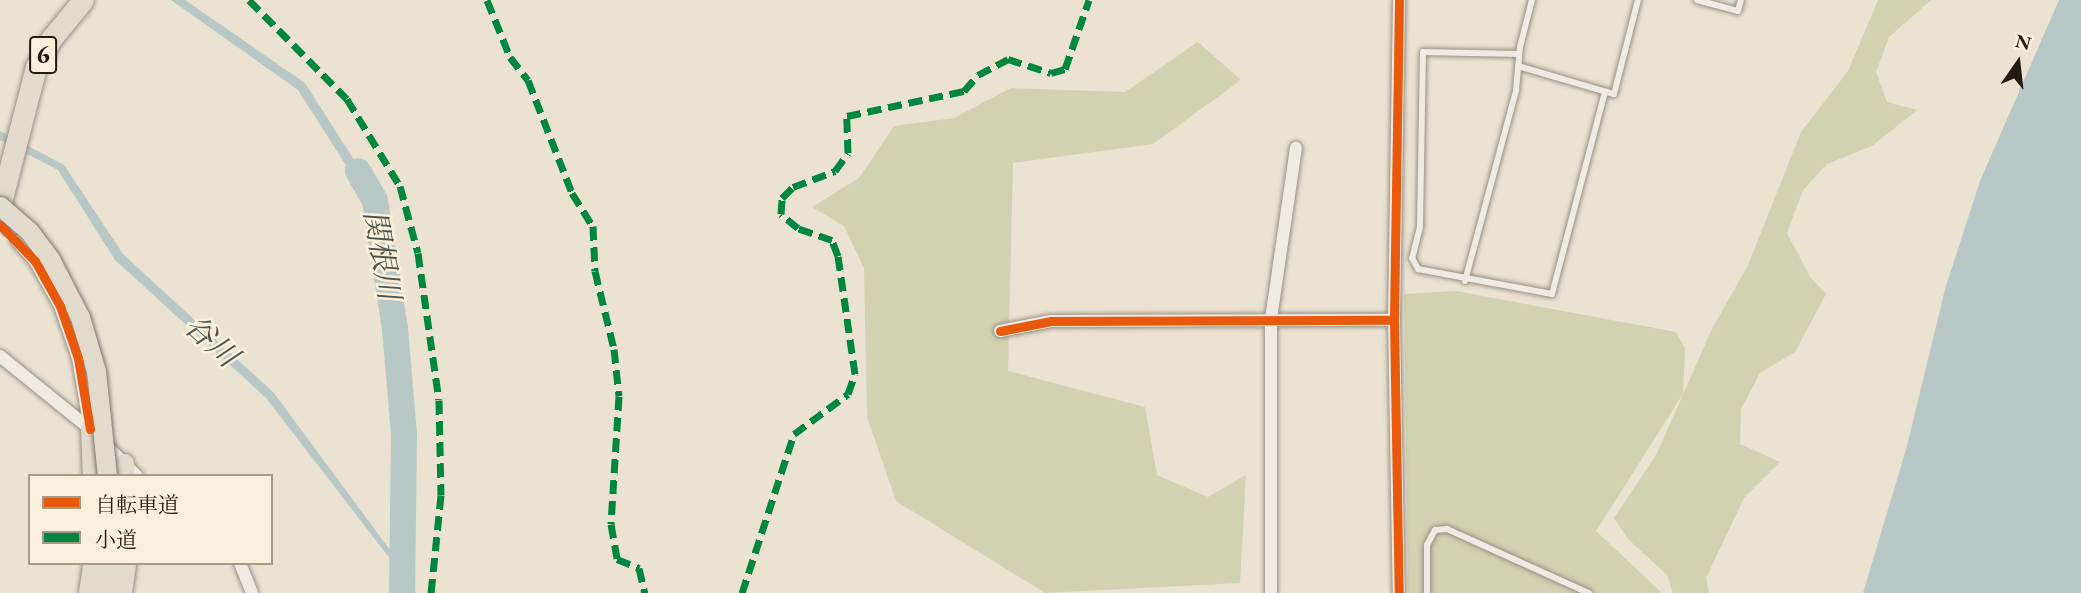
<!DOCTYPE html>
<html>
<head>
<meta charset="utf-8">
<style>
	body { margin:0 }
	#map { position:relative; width:2081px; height:593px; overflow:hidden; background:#ece2d2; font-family:"EB Garamond","Noto Serif JP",serif }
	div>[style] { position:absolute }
	.green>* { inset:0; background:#d1d2b1 }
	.water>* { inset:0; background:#b8c8c6 }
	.river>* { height:26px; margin:-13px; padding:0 13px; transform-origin:13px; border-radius:13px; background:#b8c8c6 }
	.minor-tunnel>* { height:12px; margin-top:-6px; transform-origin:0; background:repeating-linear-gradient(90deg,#c4baab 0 12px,transparent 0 18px) }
	.roads { filter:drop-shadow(0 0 2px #969086) drop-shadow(0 0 2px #969086) }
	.service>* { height:6px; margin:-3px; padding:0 3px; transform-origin:3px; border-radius:3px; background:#efeae2 }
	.minor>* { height:12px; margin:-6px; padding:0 6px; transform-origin:6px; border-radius:6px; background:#efeae2 }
	.primary>* { height:19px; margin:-9.5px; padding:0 9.5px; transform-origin:9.5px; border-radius:9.5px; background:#e2dacc }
	.trunk>* { height:21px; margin:-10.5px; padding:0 10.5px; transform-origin:10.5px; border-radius:10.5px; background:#e2dacc }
	.bridges { filter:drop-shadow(0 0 2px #7a746b) drop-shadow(0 0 2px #7a746b) }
	.primary-bridge>* { height:19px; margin:-9.5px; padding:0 9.5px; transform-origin:9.5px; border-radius:9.5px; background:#e2dacc }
	.quiet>* { height:7px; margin-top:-3.5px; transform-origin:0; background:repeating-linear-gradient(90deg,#00873e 0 14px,transparent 0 21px) }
	.cycleway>* { height:9px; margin:-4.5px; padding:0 4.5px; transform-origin:4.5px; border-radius:4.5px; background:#e8590c }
	span { translate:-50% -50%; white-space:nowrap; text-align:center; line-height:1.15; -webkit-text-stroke:5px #f9efdb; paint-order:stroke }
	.shield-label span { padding:2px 5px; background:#f9efdb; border:2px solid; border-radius:5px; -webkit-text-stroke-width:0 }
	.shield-label { font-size:26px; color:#231b11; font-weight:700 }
	.water-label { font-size:30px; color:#4f544f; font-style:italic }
	.legend { position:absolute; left:28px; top:474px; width:245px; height:91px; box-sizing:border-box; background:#f9efdb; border:2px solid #a39a8a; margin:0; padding:9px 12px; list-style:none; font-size:21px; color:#231b11 }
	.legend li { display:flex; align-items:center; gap:14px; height:35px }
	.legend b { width:35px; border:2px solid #a39a8a }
	.north { position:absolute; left:1983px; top:28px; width:70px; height:70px; -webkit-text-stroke:5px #f9efdb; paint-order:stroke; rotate:14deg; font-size:19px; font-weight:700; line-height:28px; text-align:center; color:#231b11 }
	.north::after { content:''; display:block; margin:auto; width:24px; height:32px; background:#231b11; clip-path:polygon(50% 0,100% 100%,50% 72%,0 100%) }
</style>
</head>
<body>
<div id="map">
	<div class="green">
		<div style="clip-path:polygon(1878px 0,1931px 0,1889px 37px,1876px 72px,1887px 102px,1917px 110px,1872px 146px,1827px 164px,1803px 190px,1787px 233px,1810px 277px,1826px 294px,1795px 352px,1760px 373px,1741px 409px,1740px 444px,1780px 462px,1744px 498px,1706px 578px,1709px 593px,1673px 593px,1667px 575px,1628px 539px,1614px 518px,1656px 455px,1712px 329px,1748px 265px,1801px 132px,1848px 71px)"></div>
		<div style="clip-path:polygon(1198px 42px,1241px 80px,1153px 144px,1013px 163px,1008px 371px,1145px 407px,1157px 475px,1208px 497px,1246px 475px,1240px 583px,1045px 593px,896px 501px,867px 417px,864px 268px,844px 226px,812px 207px,859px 178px,894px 126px,954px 118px,1011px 88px,1125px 92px)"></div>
		<div style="clip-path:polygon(1456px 291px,1676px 332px,1685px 349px,1683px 394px,1596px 531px,1662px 593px,1408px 593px,1404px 294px)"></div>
	</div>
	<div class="water">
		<div style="clip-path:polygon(171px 0,185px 0,305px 83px,379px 199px,370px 203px,298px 90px)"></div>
		<div style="clip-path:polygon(2059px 0,2081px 0,2081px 593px,1863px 593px,1907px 446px,1945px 289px,1980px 181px)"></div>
		<div style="clip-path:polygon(0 131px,64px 165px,123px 254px,274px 393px,407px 573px,398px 569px,266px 398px,115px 260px,58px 170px,0 140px)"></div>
	</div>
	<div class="river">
		<div style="left:358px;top:171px;width:34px;rotate:60deg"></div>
		<div style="left:375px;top:201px;width:130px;rotate:81.1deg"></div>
		<div style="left:395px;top:329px;width:106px;rotate:85.1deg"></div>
		<div style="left:404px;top:435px;width:158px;rotate:90.7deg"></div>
	</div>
	<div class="minor-tunnel">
		<div style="left:0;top:225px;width:23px;rotate:43deg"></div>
	</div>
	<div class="roads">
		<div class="service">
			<div style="left:1697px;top:0;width:42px;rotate:15deg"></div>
			<div style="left:1738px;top:11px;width:11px;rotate:-75deg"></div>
			<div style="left:1519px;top:54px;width:96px;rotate:-178.8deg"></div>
			<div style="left:1423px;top:52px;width:175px;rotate:91deg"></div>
			<div style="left:1420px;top:227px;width:32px;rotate:104deg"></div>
			<div style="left:1412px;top:258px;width:13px;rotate:61deg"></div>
			<div style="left:1418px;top:269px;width:136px;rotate:10.6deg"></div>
			<div style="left:1552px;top:294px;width:209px;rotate:-75.3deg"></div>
			<div style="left:1518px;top:66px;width:100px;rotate:16.3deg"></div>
			<div style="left:1614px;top:94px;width:97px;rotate:-75.7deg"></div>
			<div style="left:1465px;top:281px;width:198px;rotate:-75deg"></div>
			<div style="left:1516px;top:90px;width:43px;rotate:-84.7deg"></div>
			<div style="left:1520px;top:47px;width:49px;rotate:-75.7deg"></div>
			<div style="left:1427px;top:593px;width:48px;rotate:-90deg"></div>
			<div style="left:1427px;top:545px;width:17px;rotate:-62deg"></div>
			<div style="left:1435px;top:530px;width:12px;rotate:-5deg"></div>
			<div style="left:1447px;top:529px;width:156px;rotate:24.3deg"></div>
		</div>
		<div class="minor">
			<div style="left:1399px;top:0;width:320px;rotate:90.9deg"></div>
			<div style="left:1394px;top:320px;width:273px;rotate:89deg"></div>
			<div style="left:17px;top:241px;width:27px;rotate:48deg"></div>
			<div style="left:35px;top:261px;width:51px;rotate:60.9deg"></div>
			<div style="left:60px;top:306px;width:55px;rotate:70.9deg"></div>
			<div style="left:78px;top:358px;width:72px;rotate:80.4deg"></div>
			<div style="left:1000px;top:331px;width:52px;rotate:-11.1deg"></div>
			<div style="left:1051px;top:321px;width:343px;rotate:-0.2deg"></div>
			<div style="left:0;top:356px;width:116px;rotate:39deg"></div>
			<div style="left:90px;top:429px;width:66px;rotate:45deg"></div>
			<div style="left:240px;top:563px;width:32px;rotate:68deg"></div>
			<div style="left:1271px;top:593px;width:274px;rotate:-90deg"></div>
			<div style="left:1271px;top:319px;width:173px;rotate:-81.7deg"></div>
		</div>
		<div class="primary">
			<div style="left:90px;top:429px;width:47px;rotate:87.6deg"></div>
			<div style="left:124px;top:463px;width:13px;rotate:86deg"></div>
			<div style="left:88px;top:593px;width:30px;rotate:-82deg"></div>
			<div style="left:106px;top:593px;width:30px;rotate:-81deg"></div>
			<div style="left:122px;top:593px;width:30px;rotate:-82deg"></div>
		</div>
		<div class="trunk">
			<div style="left:0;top:206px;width:144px;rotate:-75.5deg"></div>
			<div style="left:36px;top:67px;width:32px;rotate:-62deg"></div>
			<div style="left:51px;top:39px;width:50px;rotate:-50.6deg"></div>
		</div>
	</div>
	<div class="bridges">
		<div class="primary-bridge">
			<div style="left:0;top:206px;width:38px;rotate:41deg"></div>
			<div style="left:29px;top:231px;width:35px;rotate:53deg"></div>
			<div style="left:50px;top:259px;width:65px;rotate:62.7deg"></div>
			<div style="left:80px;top:317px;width:56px;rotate:73.5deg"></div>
			<div style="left:96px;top:371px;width:106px;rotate:84deg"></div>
		</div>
	</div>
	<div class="quiet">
		<div style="left:249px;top:0;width:139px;rotate:45.3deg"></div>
		<div style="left:347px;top:99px;width:102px;rotate:58.7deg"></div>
		<div style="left:400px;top:186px;width:69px;rotate:75deg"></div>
		<div style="left:418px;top:253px;width:148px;rotate:81.9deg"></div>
		<div style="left:439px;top:400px;width:95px;rotate:88.8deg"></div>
		<div style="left:441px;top:495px;width:99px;rotate:95.8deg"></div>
		<div style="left:487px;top:0;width:61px;rotate:68deg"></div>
		<div style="left:510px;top:57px;width:29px;rotate:52deg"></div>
		<div style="left:528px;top:80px;width:121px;rotate:68.7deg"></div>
		<div style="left:572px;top:193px;width:39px;rotate:58deg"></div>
		<div style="left:593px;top:226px;width:45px;rotate:87.5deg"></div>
		<div style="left:595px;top:271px;width:80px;rotate:76.3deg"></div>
		<div style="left:614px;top:349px;width:47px;rotate:83.9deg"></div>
		<div style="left:619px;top:396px;width:128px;rotate:93.6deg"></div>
		<div style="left:611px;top:524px;width:36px;rotate:80deg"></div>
		<div style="left:617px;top:559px;width:24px;rotate:22deg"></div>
		<div style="left:639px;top:568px;width:26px;rotate:77deg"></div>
		<div style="left:742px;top:593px;width:167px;rotate:-71.9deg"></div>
		<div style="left:794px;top:434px;width:67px;rotate:-36.5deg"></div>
		<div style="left:848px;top:394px;width:21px;rotate:-71deg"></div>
		<div style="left:855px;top:374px;width:119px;rotate:-98.2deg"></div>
		<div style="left:838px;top:256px;width:17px;rotate:-111deg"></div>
		<div style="left:832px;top:240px;width:36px;rotate:-161deg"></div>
		<div style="left:798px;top:228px;width:22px;rotate:-141deg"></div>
		<div style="left:781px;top:214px;width:16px;rotate:-86deg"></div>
		<div style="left:782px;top:198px;width:16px;rotate:-45deg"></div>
		<div style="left:793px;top:187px;width:45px;rotate:-20.9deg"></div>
		<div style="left:835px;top:171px;width:22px;rotate:-54deg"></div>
		<div style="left:848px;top:153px;width:37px;rotate:-92deg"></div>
		<div style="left:847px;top:116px;width:120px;rotate:-12.1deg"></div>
		<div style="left:964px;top:91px;width:21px;rotate:-49deg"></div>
		<div style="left:978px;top:75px;width:34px;rotate:-28deg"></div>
		<div style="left:1008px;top:59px;width:45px;rotate:18deg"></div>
		<div style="left:1051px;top:73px;width:15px;rotate:-16deg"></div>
		<div style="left:1065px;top:69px;width:73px;rotate:-70.8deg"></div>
	</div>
	<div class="cycleway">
		<div style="left:1399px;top:0;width:320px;rotate:90.9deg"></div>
		<div style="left:1394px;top:320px;width:273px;rotate:89deg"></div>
		<div style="left:0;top:225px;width:50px;rotate:45.8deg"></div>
		<div style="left:35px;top:261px;width:51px;rotate:60.9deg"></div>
		<div style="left:60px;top:306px;width:55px;rotate:70.9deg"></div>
		<div style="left:78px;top:358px;width:72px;rotate:80.4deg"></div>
		<div style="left:1000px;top:331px;width:52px;rotate:-11.1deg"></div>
		<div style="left:1051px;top:321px;width:343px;rotate:-0.2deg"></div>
	</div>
	<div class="shield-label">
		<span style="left:43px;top:55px">6</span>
	</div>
	<div class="water-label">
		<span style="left:382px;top:255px;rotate:80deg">関根川</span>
		<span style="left:211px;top:341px;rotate:42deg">谷川</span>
	</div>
	<ul class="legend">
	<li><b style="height:9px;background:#e8590c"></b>自転車道</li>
	<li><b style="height:9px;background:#00873e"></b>小道</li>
	</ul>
	<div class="north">N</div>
</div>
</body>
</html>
